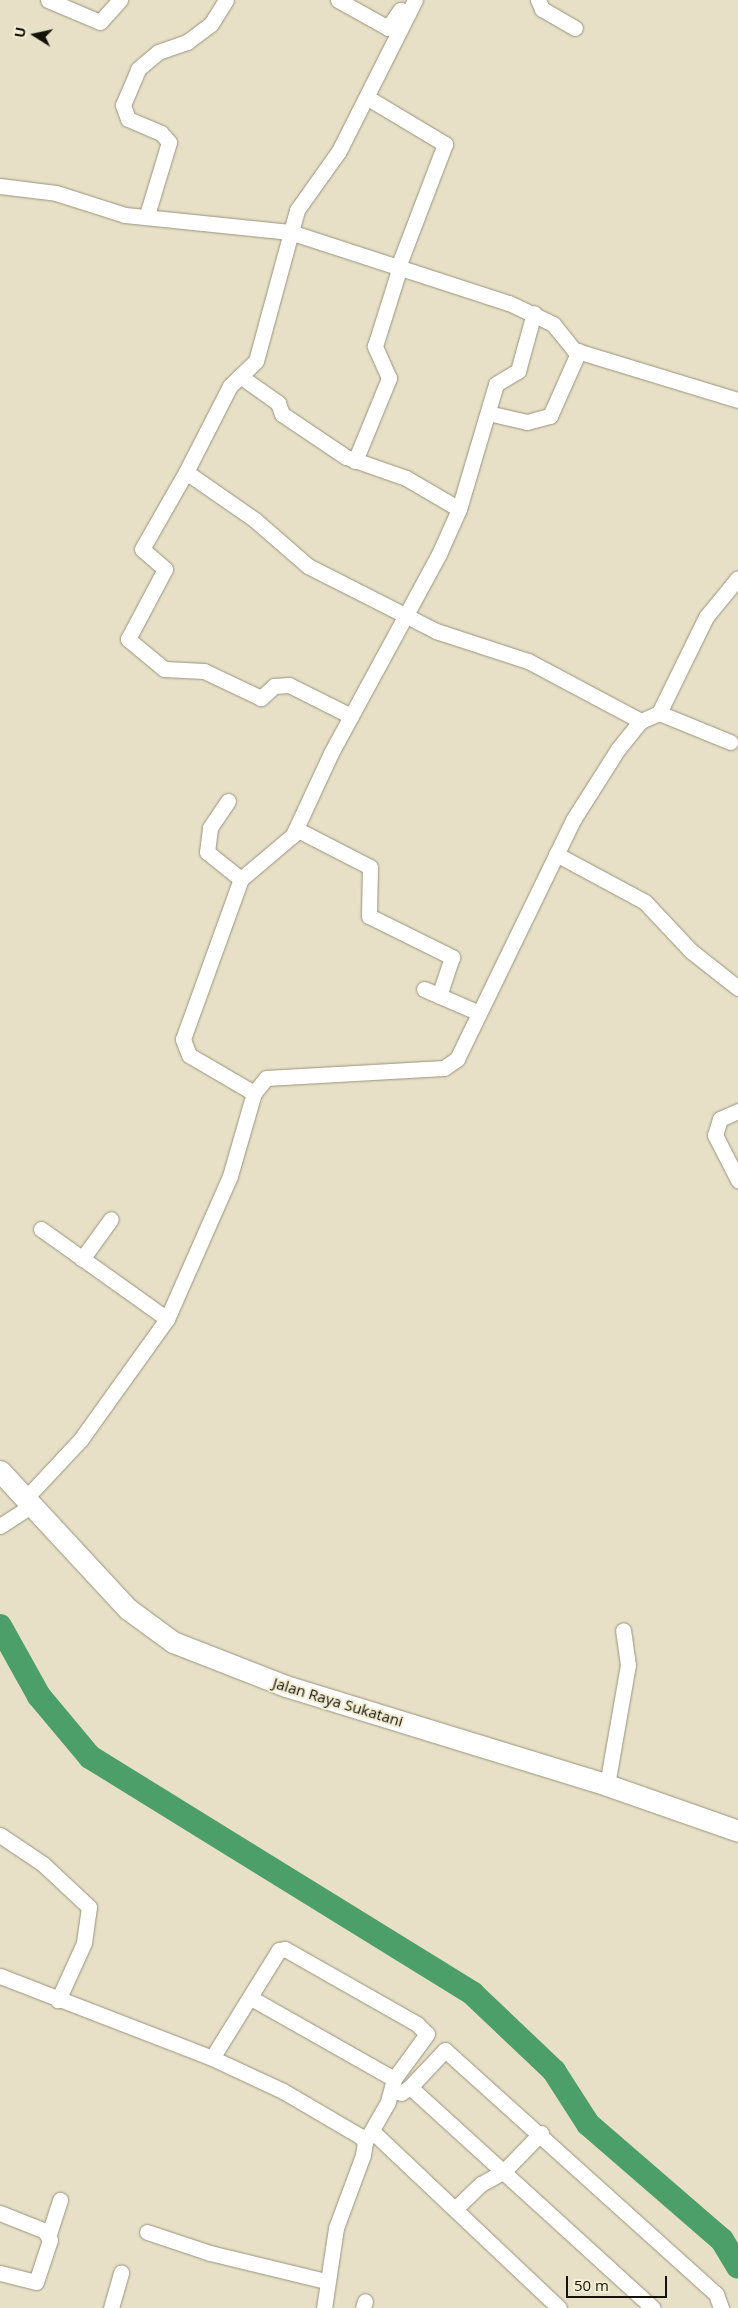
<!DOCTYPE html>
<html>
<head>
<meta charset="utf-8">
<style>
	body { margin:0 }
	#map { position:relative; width:738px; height:2308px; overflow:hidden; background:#e7e0c7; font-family:"Open Sans",sans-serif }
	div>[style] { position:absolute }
	.river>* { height:24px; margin:-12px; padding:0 12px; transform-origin:12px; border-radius:12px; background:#4d9f69 }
	.roads { filter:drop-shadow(0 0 1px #9a937c) drop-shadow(0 0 1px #9a937c) }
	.street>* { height:15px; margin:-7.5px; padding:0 7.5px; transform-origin:7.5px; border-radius:7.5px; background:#fff }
	.secondary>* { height:21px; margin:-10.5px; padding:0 10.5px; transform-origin:10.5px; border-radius:10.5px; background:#fff }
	span { translate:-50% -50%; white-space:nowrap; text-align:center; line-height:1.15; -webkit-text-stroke:4px #f4eed4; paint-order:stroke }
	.street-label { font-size:15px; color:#15120a }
	.north { position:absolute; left:10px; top:10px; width:50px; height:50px; -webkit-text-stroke:4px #f4eed4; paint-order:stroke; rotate:280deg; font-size:14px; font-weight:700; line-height:20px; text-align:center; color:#15120a }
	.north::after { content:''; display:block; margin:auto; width:18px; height:22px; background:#15120a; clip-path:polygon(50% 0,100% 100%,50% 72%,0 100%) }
	.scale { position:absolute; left:566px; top:2276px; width:101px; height:22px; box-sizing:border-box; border:2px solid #15120a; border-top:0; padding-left:6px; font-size:15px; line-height:18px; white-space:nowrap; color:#15120a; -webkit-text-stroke:4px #f4eed4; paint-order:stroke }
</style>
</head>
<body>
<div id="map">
	<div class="river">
		<div style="left:0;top:1626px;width:80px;rotate:60.9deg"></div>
		<div style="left:39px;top:1696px;width:80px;rotate:50.1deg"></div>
		<div style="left:90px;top:1757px;width:450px;rotate:31.7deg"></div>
		<div style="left:473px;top:1994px;width:112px;rotate:43.5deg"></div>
		<div style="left:554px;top:2071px;width:63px;rotate:57.3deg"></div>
		<div style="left:588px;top:2124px;width:177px;rotate:40.9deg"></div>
		<div style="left:722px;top:2240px;width:31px;rotate:59deg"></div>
	</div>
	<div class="roads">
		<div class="street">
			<div style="left:48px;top:0;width:56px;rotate:22.9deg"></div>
			<div style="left:100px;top:22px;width:30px;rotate:-48deg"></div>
			<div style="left:338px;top:0;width:57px;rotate:29.2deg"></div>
			<div style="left:388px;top:28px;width:22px;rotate:-56deg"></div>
			<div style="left:538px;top:0;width:10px;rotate:66deg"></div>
			<div style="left:542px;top:9px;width:38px;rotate:30deg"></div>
			<div style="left:368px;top:98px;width:90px;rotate:30.9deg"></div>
			<div style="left:445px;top:144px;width:135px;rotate:110.9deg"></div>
			<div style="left:0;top:186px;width:56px;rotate:7.1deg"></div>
			<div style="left:56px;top:193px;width:72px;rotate:17.7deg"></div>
			<div style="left:125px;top:215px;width:166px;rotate:5.9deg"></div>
			<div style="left:290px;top:232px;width:230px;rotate:18deg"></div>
			<div style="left:509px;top:303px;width:49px;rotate:25.5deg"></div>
			<div style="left:553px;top:324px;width:33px;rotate:51deg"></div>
			<div style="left:574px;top:350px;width:171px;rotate:17deg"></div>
			<div style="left:147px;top:215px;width:76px;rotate:-73.2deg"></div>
			<div style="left:169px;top:142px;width:12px;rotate:-132deg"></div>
			<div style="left:161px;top:133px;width:36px;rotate:-157deg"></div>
			<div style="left:128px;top:119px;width:15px;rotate:-110deg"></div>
			<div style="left:123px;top:105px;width:39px;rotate:-67deg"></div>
			<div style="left:138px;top:69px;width:26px;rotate:-40deg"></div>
			<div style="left:158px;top:52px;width:31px;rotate:-19deg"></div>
			<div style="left:187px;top:42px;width:30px;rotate:-37deg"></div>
			<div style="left:211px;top:24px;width:28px;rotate:-58deg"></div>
			<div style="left:240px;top:376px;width:47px;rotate:35.4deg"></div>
			<div style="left:278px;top:403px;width:12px;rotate:70deg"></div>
			<div style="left:282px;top:414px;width:77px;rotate:33.9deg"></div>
			<div style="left:346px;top:457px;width:64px;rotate:19.3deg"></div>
			<div style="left:406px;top:478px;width:61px;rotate:30.3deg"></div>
			<div style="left:488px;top:413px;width:40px;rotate:13deg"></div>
			<div style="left:527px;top:422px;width:24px;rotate:-15deg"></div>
			<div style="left:550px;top:416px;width:71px;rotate:-66deg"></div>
			<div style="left:355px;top:461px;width:90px;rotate:-67.7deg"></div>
			<div style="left:389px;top:378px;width:35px;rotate:-114deg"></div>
			<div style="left:375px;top:346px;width:80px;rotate:-72.5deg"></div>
			<div style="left:186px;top:472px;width:97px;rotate:-62.9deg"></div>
			<div style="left:230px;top:386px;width:36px;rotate:-44deg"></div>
			<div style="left:256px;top:361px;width:156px;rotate:-74.8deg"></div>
			<div style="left:297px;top:210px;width:72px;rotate:-54.6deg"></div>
			<div style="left:339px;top:151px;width:169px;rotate:-63.3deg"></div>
			<div style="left:659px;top:713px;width:77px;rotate:22.2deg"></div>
			<div style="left:351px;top:716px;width:69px;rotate:-153.4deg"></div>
			<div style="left:289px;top:685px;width:15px;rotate:176deg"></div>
			<div style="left:274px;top:686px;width:18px;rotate:137deg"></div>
			<div style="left:261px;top:698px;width:63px;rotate:-154.7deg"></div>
			<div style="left:204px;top:671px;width:40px;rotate:-177.1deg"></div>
			<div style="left:164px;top:669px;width:47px;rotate:-140.2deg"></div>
			<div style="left:128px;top:639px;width:79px;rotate:-62.1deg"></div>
			<div style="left:165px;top:569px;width:30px;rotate:-139deg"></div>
			<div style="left:142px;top:549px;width:89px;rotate:-60.3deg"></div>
			<div style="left:186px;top:472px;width:84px;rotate:34.8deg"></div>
			<div style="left:255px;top:520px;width:70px;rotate:41deg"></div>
			<div style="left:308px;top:566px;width:144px;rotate:26.9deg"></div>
			<div style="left:436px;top:631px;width:97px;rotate:18.1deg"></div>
			<div style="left:528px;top:661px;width:128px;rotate:28deg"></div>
			<div style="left:228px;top:801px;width:32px;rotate:124deg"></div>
			<div style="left:210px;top:828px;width:24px;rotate:97deg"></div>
			<div style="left:207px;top:852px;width:43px;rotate:38.5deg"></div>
			<div style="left:296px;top:829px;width:83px;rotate:27.2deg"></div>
			<div style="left:370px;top:867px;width:49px;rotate:91.2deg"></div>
			<div style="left:369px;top:916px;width:93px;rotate:26.3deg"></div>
			<div style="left:452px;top:957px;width:41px;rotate:108.4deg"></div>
			<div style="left:556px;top:854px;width:101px;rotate:28.3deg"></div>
			<div style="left:645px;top:902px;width:67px;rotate:46.8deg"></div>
			<div style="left:691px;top:951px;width:60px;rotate:38.2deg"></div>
			<div style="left:424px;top:989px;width:58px;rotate:23.5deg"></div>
			<div style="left:254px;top:1093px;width:75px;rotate:-149.7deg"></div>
			<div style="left:189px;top:1055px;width:17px;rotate:-111deg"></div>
			<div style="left:183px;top:1039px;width:170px;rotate:-70.1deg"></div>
			<div style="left:241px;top:879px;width:68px;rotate:-40.2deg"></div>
			<div style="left:293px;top:835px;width:90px;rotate:-65.1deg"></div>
			<div style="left:331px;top:753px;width:226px;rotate:-61.5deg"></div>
			<div style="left:439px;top:554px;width:49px;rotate:-66deg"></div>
			<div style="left:459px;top:509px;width:130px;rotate:-73.5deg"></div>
			<div style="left:496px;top:384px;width:26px;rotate:-31deg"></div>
			<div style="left:518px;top:371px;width:60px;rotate:-74.6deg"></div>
			<div style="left:738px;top:1111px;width:20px;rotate:156deg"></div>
			<div style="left:720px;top:1119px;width:17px;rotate:107deg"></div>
			<div style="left:715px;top:1135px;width:51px;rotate:62.9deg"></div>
			<div style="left:41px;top:1229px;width:155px;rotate:35.5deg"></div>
			<div style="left:82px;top:1259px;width:49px;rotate:-54.1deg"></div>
			<div style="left:26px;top:1498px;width:81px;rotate:-47deg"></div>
			<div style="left:81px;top:1439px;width:148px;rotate:-54.4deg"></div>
			<div style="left:167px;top:1319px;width:156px;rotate:-66.2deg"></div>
			<div style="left:230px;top:1176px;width:86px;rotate:-73.9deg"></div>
			<div style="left:254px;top:1093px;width:19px;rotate:-51deg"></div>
			<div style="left:266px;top:1078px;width:178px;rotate:-3.2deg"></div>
			<div style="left:444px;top:1068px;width:16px;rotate:-35deg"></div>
			<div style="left:457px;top:1059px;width:266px;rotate:-64.1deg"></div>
			<div style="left:573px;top:820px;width:84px;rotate:-57.6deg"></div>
			<div style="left:618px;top:749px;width:36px;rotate:-51deg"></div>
			<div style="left:641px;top:721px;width:20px;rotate:-24deg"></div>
			<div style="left:659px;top:713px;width:107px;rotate:-63.9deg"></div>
			<div style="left:706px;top:617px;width:50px;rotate:-50.6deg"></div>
			<div style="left:0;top:1526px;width:38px;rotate:-33deg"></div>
			<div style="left:607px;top:1785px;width:122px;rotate:-80.1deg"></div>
			<div style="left:628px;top:1665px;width:35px;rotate:-98deg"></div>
			<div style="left:0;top:1835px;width:52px;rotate:34deg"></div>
			<div style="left:43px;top:1864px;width:63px;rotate:43.1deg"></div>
			<div style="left:89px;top:1907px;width:36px;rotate:98deg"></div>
			<div style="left:84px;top:1943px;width:63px;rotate:114.5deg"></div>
			<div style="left:0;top:1976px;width:227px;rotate:21.1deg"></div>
			<div style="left:212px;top:2058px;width:78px;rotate:24.9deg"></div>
			<div style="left:283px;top:2091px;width:89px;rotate:30.3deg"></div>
			<div style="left:360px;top:2136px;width:8px;rotate:50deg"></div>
			<div style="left:365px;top:2142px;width:13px;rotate:99deg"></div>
			<div style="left:363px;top:2155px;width:78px;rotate:110.3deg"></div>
			<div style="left:336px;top:2228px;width:81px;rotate:98.5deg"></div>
			<div style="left:251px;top:1998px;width:164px;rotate:29.5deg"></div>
			<div style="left:212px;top:2058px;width:127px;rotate:-58.2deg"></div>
			<div style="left:279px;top:1950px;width:6px;rotate:-9deg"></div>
			<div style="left:285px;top:1949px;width:152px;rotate:29.6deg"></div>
			<div style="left:417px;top:2024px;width:14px;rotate:45deg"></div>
			<div style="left:427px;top:2034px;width:56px;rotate:126.3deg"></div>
			<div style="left:394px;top:2079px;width:24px;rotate:105deg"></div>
			<div style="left:388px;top:2102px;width:46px;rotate:119.9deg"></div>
			<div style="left:410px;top:2087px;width:51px;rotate:-46.6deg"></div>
			<div style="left:445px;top:2050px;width:365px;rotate:42deg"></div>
			<div style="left:716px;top:2294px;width:15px;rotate:70deg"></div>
			<div style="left:401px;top:2093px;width:11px;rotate:-34deg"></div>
			<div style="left:410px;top:2087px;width:328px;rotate:42.3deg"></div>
			<div style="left:373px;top:2132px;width:256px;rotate:43.4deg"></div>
			<div style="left:456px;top:2208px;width:35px;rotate:-44deg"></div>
			<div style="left:481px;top:2184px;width:26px;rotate:-29deg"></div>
			<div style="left:504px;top:2171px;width:53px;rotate:-45.8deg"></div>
			<div style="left:0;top:2213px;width:48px;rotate:21.8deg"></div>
			<div style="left:45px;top:2231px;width:10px;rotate:61deg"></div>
			<div style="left:50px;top:2240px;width:44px;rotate:108.4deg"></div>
			<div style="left:36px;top:2282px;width:37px;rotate:-166deg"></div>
			<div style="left:147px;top:2232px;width:66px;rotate:18.4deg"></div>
			<div style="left:210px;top:2253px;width:119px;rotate:13.6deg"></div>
			<div style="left:49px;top:2234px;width:36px;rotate:-72deg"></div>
			<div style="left:111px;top:2308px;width:37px;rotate:-74deg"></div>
			<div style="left:363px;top:2308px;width:7px;rotate:-74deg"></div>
		</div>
		<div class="secondary">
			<div style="left:0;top:1471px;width:188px;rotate:47.2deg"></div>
			<div style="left:128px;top:1609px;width:56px;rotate:36.3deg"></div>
			<div style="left:173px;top:1642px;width:121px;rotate:21.3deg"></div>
			<div style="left:286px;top:1686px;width:336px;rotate:17.1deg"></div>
			<div style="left:607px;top:1785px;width:139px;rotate:19.3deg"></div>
		</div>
	</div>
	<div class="street-label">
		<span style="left:338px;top:1702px;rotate:17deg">Jalan Raya Sukatani</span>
	</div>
	<div class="north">U</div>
	<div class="scale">50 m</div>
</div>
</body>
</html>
